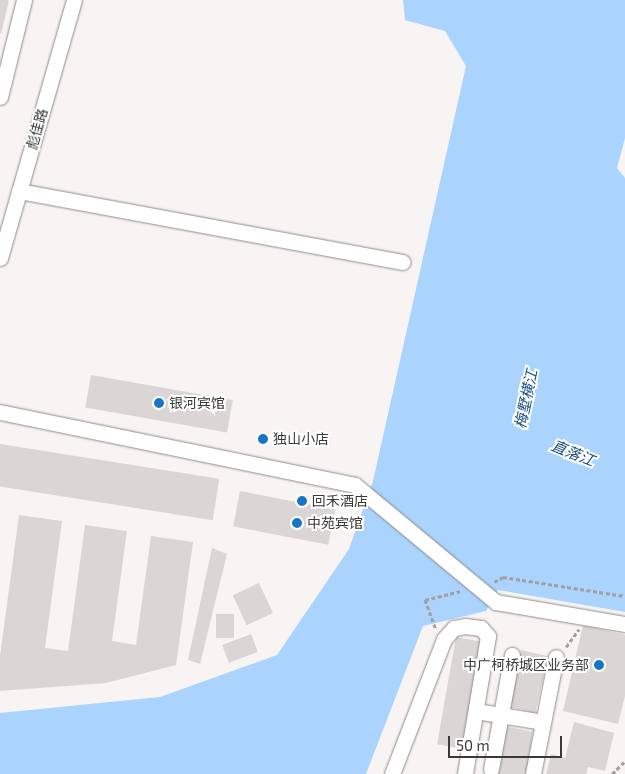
<!DOCTYPE html>
<html>
<head>
<meta charset="utf-8">
<style>
	body { margin:0 }
	#map { position:relative; width:625px; height:774px; overflow:hidden; background:#f8f4f3; font-family:"Exo 2","Noto Sans SC",sans-serif }
	div>[style] { position:absolute }
	.water>* { inset:0; background:#aad3fe }
	.building>* { inset:0; background:#dad6d5; transform-origin:0 0 }
	.path>* { height:2.5px; margin-top:-1.25px; transform-origin:0; background:repeating-linear-gradient(90deg,#a29f9e 0 4px,transparent 0 6.5px) }
	.roads { filter:drop-shadow(0 0 1px #8e8b8a) drop-shadow(0 0 1px #8e8b8a) }
	.minor>* { height:15px; margin:-7.5px; padding:0 7.5px; transform-origin:7.5px; border-radius:7.5px; background:#fff }
	.dots>* { width:14px; height:14px; translate:-50% -50%; box-sizing:border-box; border:2px solid #fff; border-radius:50% }
	span { translate:-50% -50%; white-space:nowrap; text-align:center; line-height:1.15; -webkit-text-stroke:4px #fff; paint-order:stroke }
	.street-label { font-size:14px; color:#3a3938 }
	.poi-label { font-size:14px; color:#3a3938 }
	.left { translate:0 -50%; text-align:left }
	.right { translate:-100% -50%; text-align:right }
	.water-label { font-size:15px; color:#1c5081; font-style:italic }
	.scale { position:absolute; left:448px; top:736px; width:114px; height:22px; box-sizing:border-box; border:2px solid #3a3938; border-top:0; padding-left:6px; font-size:15px; line-height:18px; white-space:nowrap; color:#3a3938; -webkit-text-stroke:4px #fff; paint-order:stroke }
</style>
</head>
<body>
<div id="map">
	<div class="water">
		<div style="clip-path:polygon(403px 0,625px 0,625px 138px,617px 168px,625px 178px,625px 612px,498px 590px,486px 611px,423px 626px,366px 774px,0 774px,0 713px,160px 697px,277px 655px,349px 549px,373px 481px,466px 66px,445px 31px,405px 20px)"></div>
	</div>
	<div class="building">
		<div style="clip-path:polygon(0 0,9px 0,1px 34px,0 34px)"></div>
		<div style="left:91px;top:375px;width:144px;height:33px;rotate:10deg"></div>
		<div style="left:0;top:444px;width:222px;height:42px;rotate:9deg"></div>
		<div style="left:240px;top:491px;width:97px;height:36px;rotate:11deg"></div>
		<div style="clip-path:polygon(19px 515px,62px 521px,45px 648px,68px 651px,85px 525px,127px 531px,112px 641px,136px 645px,151px 536px,193px 542px,176px 665px,106px 683px,0 691px,0 656px)"></div>
		<div style="clip-path:polygon(212px 548px,227px 554px,200px 664px,188px 660px)"></div>
		<div style="left:259px;top:583px;width:33px;height:29px;rotate:65deg"></div>
		<div style="left:216px;top:614px;width:18px;height:24px"></div>
		<div style="clip-path:polygon(583px 625px,625px 635px,625px 696px,618px 724px,563px 711px)"></div>
		<div style="left:251px;top:634px;width:19px;height:31px;rotate:69deg"></div>
		<div style="left:456px;top:637px;width:27px;height:109px;rotate:10deg"></div>
		<div style="left:521px;top:650px;width:28px;height:58px;rotate:13deg"></div>
		<div style="clip-path:polygon(574px 722px,614px 733px,605px 771px,588px 767px,586px 774px,546px 774px,551px 754px,565px 758px)"></div>
		<div style="clip-path:polygon(505px 726px,533px 732px,526px 774px,496px 774px)"></div>
	</div>
	<div class="path">
		<div style="left:494px;top:582px;width:10px;rotate:-29deg"></div>
		<div style="left:503px;top:577px;width:123px;rotate:8.9deg"></div>
		<div style="left:435px;top:628px;width:30px;rotate:-110deg"></div>
		<div style="left:425px;top:600px;width:36px;rotate:-14deg"></div>
		<div style="left:566px;top:647px;width:22px;rotate:-54deg"></div>
		<div style="left:612px;top:774px;width:18px;rotate:-45deg"></div>
	</div>
	<div class="roads">
		<div class="minor">
			<div style="left:0;top:97px;width:100px;rotate:-76.1deg"></div>
			<div style="left:19px;top:191px;width:390px;rotate:10.5deg"></div>
			<div style="left:0;top:258px;width:268px;rotate:-74deg"></div>
			<div style="left:0;top:412px;width:362px;rotate:11.6deg"></div>
			<div style="left:355px;top:485px;width:183px;rotate:39.7deg"></div>
			<div style="left:496px;top:602px;width:131px;rotate:9.7deg"></div>
			<div style="left:476px;top:711px;width:68px;rotate:9.3deg"></div>
			<div style="left:491px;top:769px;width:116px;rotate:-79.6deg"></div>
			<div style="left:392px;top:774px;width:145px;rotate:-68.9deg"></div>
			<div style="left:444px;top:639px;width:15px;rotate:-48deg"></div>
			<div style="left:454px;top:628px;width:11px;rotate:-10deg"></div>
			<div style="left:465px;top:626px;width:16px;rotate:7deg"></div>
			<div style="left:481px;top:628px;width:11px;rotate:49deg"></div>
			<div style="left:488px;top:636px;width:140px;rotate:99.5deg"></div>
			<div style="left:533px;top:774px;width:119px;rotate:-78.9deg"></div>
		</div>
	</div>
	<div class="dots">
		<div style="left:159px;top:403px;background:#1974c1"></div>
		<div style="left:263px;top:439px;background:#1974c1"></div>
		<div style="left:302px;top:501px;background:#1974c1"></div>
		<div style="left:297px;top:523px;background:#1974c1"></div>
		<div style="left:599px;top:665px;background:#1974c1"></div>
	</div>
	<div class="street-label">
		<span style="left:37px;top:129px;rotate:-74deg">彪佳路</span>
	</div>
	<div class="poi-label">
		<span class="left" style="left:169px;top:403px">银河宾馆</span>
		<span class="left" style="left:273px;top:439px">独山小店</span>
		<span class="left" style="left:312px;top:501px">回禾酒店</span>
		<span class="left" style="left:307px;top:523px">中苑宾馆</span>
		<span class="right" style="left:589px;top:665px">中广柯桥城区业务部</span>
	</div>
	<div class="water-label">
		<span style="left:526px;top:399px;rotate:-78deg">梅墅横江</span>
		<span style="left:573px;top:453px;rotate:22deg">直落江</span>
	</div>
	<div class="scale">50 m</div>
</div>
</body>
</html>
